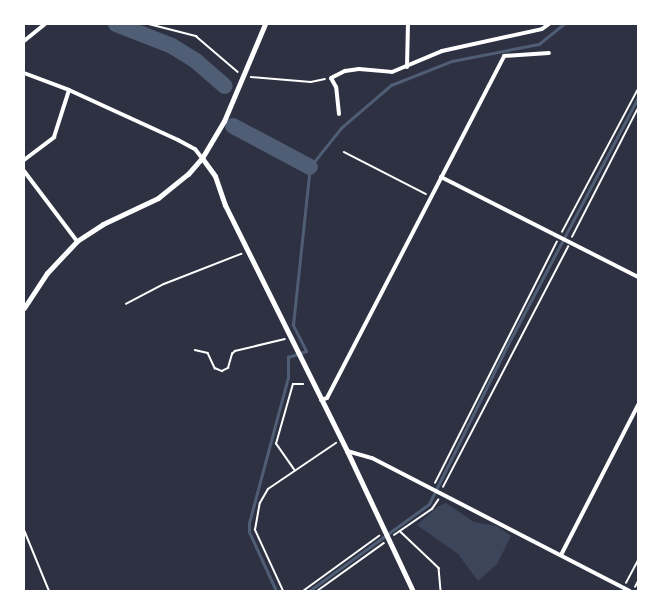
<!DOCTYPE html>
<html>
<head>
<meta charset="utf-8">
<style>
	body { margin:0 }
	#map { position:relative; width:662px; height:615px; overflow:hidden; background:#2d3142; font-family:Montserrat,sans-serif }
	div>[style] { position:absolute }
	.green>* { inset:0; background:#3c4559 }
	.stream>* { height:2.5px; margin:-1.25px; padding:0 1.25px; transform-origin:1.25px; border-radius:1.25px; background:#4f5d75 }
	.river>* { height:16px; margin:-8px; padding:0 8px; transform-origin:8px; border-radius:8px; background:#4f5d75 }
	.path>* { height:1.5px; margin:-0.75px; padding:0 0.75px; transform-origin:0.75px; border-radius:0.75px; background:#fff }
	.service>* { height:2px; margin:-1px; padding:0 1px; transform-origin:1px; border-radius:1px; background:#fff }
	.minor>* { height:4px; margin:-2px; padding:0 2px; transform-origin:2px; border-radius:2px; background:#fff }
	.tertiary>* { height:5px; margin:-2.5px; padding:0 2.5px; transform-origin:2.5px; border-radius:2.5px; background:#fff }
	span { translate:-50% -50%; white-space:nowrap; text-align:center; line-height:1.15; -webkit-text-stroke:3px #fff; paint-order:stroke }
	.frame { position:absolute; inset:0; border:25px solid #fff; pointer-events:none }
</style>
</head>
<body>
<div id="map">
	<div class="green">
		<div style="clip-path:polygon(446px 503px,474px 522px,497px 526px,511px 536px,497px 564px,478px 581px,458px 554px,417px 525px,437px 507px)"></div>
	</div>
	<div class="stream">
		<div style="left:276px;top:591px;width:65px;rotate:-114.6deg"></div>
		<div style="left:249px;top:532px;width:9px;rotate:-90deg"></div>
		<div style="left:249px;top:523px;width:151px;rotate:-75deg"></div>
		<div style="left:288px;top:377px;width:20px;rotate:-90deg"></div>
		<div style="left:288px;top:357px;width:19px;rotate:-18deg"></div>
		<div style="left:306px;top:351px;width:29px;rotate:-117deg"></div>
		<div style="left:293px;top:325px;width:159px;rotate:-83.9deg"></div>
		<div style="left:310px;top:167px;width:50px;rotate:-51.5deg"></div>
		<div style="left:341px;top:128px;width:66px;rotate:-40.7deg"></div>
		<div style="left:391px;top:85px;width:66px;rotate:-21.5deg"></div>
		<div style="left:452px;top:61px;width:89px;rotate:-11.1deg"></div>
		<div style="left:539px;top:44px;width:32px;rotate:-39deg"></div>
		<div style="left:309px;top:591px;width:148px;rotate:-35.9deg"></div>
		<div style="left:429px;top:504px;width:174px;rotate:-63.7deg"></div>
		<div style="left:506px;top:348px;width:283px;rotate:-62.2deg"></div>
	</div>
	<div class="river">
		<div style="left:116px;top:24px;width:60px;rotate:21.4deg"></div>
		<div style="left:172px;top:46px;width:28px;rotate:32deg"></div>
		<div style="left:196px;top:61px;width:38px;rotate:41deg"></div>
		<div style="left:233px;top:126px;width:87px;rotate:28deg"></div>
	</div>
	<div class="path">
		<div style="left:149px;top:24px;width:49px;rotate:14.3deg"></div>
		<div style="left:196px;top:36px;width:55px;rotate:40.6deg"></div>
		<div style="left:251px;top:77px;width:60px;rotate:4.8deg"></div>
		<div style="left:311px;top:82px;width:14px;rotate:-12deg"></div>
		<div style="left:344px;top:152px;width:92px;rotate:27.1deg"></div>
		<div style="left:562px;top:232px;width:162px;rotate:-62deg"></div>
		<div style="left:572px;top:237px;width:145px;rotate:-62.9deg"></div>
		<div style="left:126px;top:304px;width:43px;rotate:-27.8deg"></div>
		<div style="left:164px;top:284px;width:83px;rotate:-21.3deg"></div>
		<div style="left:195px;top:350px;width:13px;rotate:13deg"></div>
		<div style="left:208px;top:353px;width:17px;rotate:65deg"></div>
		<div style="left:215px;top:368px;width:8px;rotate:23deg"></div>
		<div style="left:222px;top:371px;width:7px;rotate:-27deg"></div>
		<div style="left:228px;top:368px;width:15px;rotate:-74deg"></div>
		<div style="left:232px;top:354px;width:4px;rotate:-45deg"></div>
		<div style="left:235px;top:351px;width:51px;rotate:-13.5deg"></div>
		<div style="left:295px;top:471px;width:33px;rotate:-125deg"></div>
		<div style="left:276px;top:444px;width:62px;rotate:-74.2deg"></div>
		<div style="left:293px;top:384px;width:10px"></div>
		<div style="left:435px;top:483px;width:270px;rotate:-63.2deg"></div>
		<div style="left:443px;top:487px;width:271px;rotate:-62.5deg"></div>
		<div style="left:400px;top:531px;width:54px;rotate:43.5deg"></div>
		<div style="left:439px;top:568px;width:23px;rotate:85deg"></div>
		<div style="left:394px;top:535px;width:46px;rotate:-34.4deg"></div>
		<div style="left:432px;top:509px;width:11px;rotate:-56deg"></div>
		<div style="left:626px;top:583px;width:26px;rotate:-62deg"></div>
		<div style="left:635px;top:587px;width:7px;rotate:-63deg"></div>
		<div style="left:283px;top:591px;width:67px;rotate:-114.7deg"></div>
		<div style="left:255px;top:530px;width:27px;rotate:-80deg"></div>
		<div style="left:260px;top:503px;width:16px;rotate:-60deg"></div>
		<div style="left:268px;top:489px;width:82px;rotate:-34.1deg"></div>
		<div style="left:303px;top:591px;width:94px;rotate:-35.9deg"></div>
		<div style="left:317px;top:591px;width:82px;rotate:-35.6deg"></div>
	</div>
	<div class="service">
		<div style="left:24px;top:530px;width:66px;rotate:67.7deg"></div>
	</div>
	<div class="minor">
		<div style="left:24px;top:41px;width:27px;rotate:-39deg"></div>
		<div style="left:407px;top:67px;width:43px;rotate:-88.7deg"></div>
		<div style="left:24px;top:73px;width:48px;rotate:20.7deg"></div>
		<div style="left:69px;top:90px;width:120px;rotate:24.6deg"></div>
		<div style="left:178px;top:140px;width:19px;rotate:28deg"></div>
		<div style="left:195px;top:149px;width:11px;rotate:52deg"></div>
		<div style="left:339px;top:114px;width:27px;rotate:-96deg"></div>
		<div style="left:336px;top:87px;width:10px;rotate:-119deg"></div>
		<div style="left:331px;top:78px;width:16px;rotate:-27deg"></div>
		<div style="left:345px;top:71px;width:14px;rotate:-8deg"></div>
		<div style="left:359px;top:69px;width:33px;rotate:5deg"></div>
		<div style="left:392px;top:72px;width:54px;rotate:-22.8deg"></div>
		<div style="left:442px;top:51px;width:102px;rotate:-12.4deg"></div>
		<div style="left:542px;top:29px;width:9px;rotate:-36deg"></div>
		<div style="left:24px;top:160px;width:38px;rotate:-37deg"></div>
		<div style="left:54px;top:137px;width:49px;rotate:-72.3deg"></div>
		<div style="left:24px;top:171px;width:88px;rotate:52.9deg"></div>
		<div style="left:441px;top:177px;width:221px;rotate:26.9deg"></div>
		<div style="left:321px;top:400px;width:6px;rotate:-18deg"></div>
		<div style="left:327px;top:398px;width:385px;rotate:-62.6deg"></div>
		<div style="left:504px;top:56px;width:45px;rotate:-3.8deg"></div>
		<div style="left:347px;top:451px;width:26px;rotate:16deg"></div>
		<div style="left:372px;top:458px;width:290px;rotate:27.3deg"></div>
		<div style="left:561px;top:555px;width:169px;rotate:-62.8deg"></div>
	</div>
	<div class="tertiary">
		<div style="left:202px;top:158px;width:22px;rotate:54deg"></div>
		<div style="left:215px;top:176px;width:31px;rotate:71deg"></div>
		<div style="left:225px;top:205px;width:275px;rotate:63.6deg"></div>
		<div style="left:347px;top:451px;width:155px;rotate:64.8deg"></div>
		<div style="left:24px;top:308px;width:42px;rotate:-56.7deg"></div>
		<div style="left:47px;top:273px;width:44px;rotate:-46.8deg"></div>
		<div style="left:77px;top:241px;width:31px;rotate:-33deg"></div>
		<div style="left:103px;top:224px;width:61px;rotate:-25.3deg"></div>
		<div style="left:158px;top:198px;width:38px;rotate:-39deg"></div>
		<div style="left:188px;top:174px;width:21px;rotate:-49deg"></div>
		<div style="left:202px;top:158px;width:43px;rotate:-59.3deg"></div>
		<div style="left:224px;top:121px;width:105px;rotate:-67.1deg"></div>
	</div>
	<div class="frame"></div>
</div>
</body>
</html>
